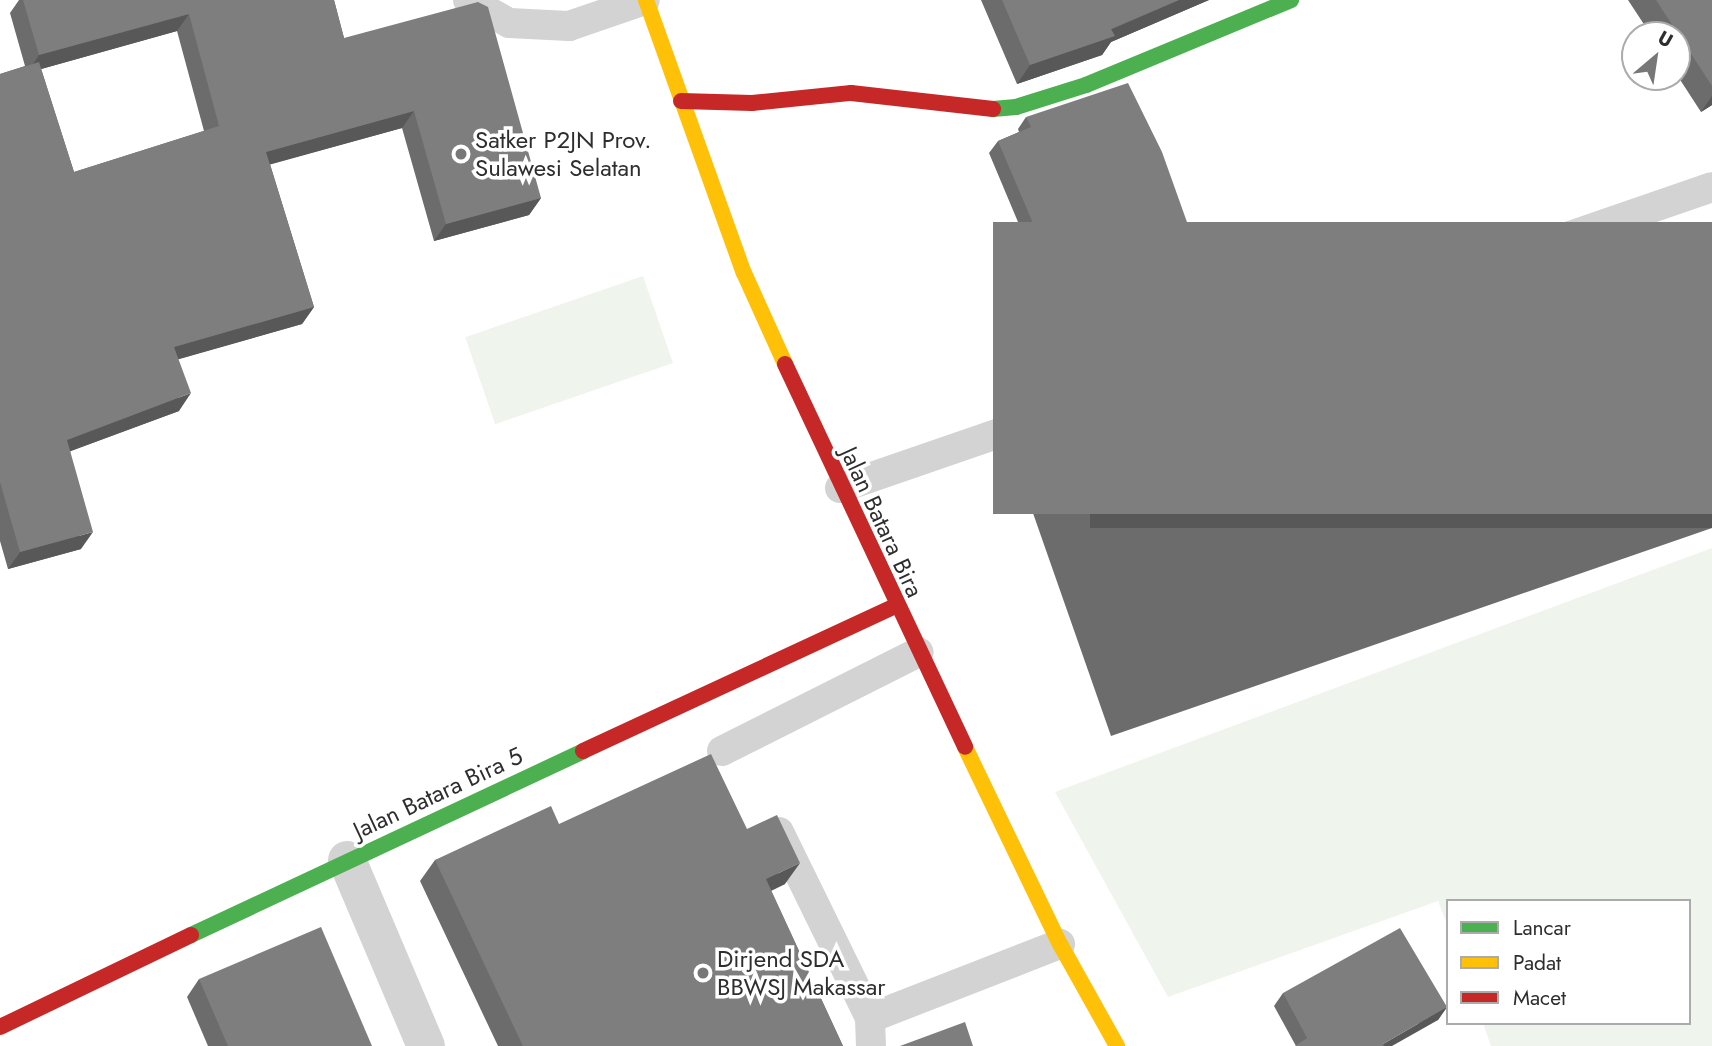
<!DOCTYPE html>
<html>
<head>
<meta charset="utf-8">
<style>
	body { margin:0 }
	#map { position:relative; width:1712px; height:1046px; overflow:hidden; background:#fff; font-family:Jost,sans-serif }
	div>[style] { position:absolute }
	.green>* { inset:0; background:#eff4ec; transform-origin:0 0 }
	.lane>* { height:30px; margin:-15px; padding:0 15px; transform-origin:15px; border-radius:15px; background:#d3d3d3 }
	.street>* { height:38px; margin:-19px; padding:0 19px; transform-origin:19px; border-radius:19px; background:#d3d3d3 }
	.fast>* { height:16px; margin:-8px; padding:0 8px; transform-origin:8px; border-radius:8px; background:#4caf50 }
	.slow>* { height:16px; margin:-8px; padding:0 8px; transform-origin:8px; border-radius:8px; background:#ffc107 }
	.jam>* { height:16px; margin:-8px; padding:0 8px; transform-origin:8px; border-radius:8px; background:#c62828 }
	.wall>* { inset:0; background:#6c6c6c }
	.shaded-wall>* { inset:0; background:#585858; transform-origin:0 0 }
	.building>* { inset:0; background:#7e7e7e; transform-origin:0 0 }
	.dots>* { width:19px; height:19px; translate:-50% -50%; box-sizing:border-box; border:4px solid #fff; border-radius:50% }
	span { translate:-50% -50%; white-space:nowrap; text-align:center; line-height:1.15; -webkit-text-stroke:7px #fff; paint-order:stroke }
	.poi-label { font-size:24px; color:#2e2e2e }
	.left { translate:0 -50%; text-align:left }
	.street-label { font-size:24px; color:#2e2e2e }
	.legend { position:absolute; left:1446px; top:899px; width:245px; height:126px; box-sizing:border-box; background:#fff; border:2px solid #ababab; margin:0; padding:9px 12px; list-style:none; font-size:21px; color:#2e2e2e }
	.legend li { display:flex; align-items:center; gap:14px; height:35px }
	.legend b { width:35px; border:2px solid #ababab }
	.north { position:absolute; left:1621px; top:21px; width:70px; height:70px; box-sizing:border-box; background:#fff; border:2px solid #ababab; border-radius:50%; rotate:29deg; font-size:19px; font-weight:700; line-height:28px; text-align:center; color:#2e2e2e }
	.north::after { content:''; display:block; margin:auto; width:24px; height:32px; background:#777; clip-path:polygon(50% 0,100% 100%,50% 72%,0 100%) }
</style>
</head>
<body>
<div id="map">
	<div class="green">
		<div style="left:643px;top:276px;width:92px;height:188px;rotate:71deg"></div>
		<div style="clip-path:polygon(1712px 548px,1712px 1046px,1491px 1046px,1483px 1023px,1689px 1023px,1689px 901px,1448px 901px,1448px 927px,1438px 901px,1168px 997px,1055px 792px)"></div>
	</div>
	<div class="lane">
		<div style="left:468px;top:0;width:47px;rotate:29.3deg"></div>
		<div style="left:509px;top:23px;width:60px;rotate:2.9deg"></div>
		<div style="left:569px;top:26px;width:80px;rotate:-18.9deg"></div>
		<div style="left:840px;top:488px;width:922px;rotate:-19.04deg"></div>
		<div style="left:722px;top:751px;width:220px;rotate:-26.7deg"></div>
		<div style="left:779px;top:832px;width:207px;rotate:63.9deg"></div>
		<div style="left:870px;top:1018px;width:204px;rotate:-21.3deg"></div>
		<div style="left:870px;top:1018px;width:28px;rotate:88deg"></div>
	</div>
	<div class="street">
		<div style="left:347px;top:860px;width:202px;rotate:67deg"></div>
	</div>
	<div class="fast">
		<div style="left:993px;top:109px;width:23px;rotate:-5deg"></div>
		<div style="left:1016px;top:107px;width:73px;rotate:-17.4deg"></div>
		<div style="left:1086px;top:85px;width:222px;rotate:-22.5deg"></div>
		<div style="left:191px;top:935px;width:433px;rotate:-25.1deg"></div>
	</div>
	<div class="slow">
		<div style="left:646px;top:0;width:290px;rotate:70.3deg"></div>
		<div style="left:744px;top:273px;width:100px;rotate:65.7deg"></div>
		<div style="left:965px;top:747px;width:219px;rotate:64.3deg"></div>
		<div style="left:1060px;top:944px;width:117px;rotate:60.8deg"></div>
	</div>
	<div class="jam">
		<div style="left:681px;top:101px;width:71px;rotate:1.6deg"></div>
		<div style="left:752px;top:103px;width:100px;rotate:-5.8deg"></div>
		<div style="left:851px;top:93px;width:143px;rotate:6.4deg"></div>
		<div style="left:785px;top:364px;width:423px;rotate:64.8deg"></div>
		<div style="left:583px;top:751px;width:346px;rotate:-24.9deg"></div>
		<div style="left:0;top:1027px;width:212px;rotate:-25.7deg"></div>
	</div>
	<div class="wall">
		<div style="clip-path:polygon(evenodd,19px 0,334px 0,344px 38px,541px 198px,529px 215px,434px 241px,402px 128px,270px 164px,314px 307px,302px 324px,178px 359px,179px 411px,70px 451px,81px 549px,8px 569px,0 541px,0 74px,25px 66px,10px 13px,19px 0,177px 31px,204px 131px,74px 172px,41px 69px,177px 31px)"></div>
		<div style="clip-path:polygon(981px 0,1209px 0,1111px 42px,1102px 55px,1017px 84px)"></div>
		<div style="clip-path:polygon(1628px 0,1712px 0,1712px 105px,1701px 112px,1677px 75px,1677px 35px,1651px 35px)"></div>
		<div style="clip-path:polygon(1026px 117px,1203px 267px,1195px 279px,1074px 325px,1041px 234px,1026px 241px,989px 153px,998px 141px,1019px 132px,1018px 129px)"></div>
		<div style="clip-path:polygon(1712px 222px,1712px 528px,1111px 736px,1020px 476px,1033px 457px)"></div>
		<div style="clip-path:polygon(559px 824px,747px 829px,785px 884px,771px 891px,843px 1046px,498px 1046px,420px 881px,435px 860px)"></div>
		<div style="clip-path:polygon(199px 979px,372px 1046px,208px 1046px,187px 997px)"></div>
		<div style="clip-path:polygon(1283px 993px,1447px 1007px,1438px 1020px,1296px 1046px,1274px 1006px)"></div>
	</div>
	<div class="shaded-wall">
		<div style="clip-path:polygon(1179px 0,1209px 0,1111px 42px,1102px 55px,1017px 84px,1030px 65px)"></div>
		<div style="clip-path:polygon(189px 14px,177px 31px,27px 73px,39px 55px)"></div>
		<div style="clip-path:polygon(1712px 96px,1712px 105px,1701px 112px)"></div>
		<div style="clip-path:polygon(414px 111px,402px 128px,254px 169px,266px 152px)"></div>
		<div style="clip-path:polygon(541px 198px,529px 215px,434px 241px,446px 224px)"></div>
		<div style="clip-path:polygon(1049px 222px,1041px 234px,1026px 241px,1035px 228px)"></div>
		<div style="clip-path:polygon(1203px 267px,1195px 279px,1074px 325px,1083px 313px)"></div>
		<div style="clip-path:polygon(314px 307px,302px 324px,162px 364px,174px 347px)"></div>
		<div style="clip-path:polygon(191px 393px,179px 411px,55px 457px,67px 440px)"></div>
		<div style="left:1712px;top:514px;width:14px;height:622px;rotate:90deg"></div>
		<div style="clip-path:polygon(93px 532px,81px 549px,8px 569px,20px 552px)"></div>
		<div style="clip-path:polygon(800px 863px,785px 884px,751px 900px,766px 879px)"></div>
		<div style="clip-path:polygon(1447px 1007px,1438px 1020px,1392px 1046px,1381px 1046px,1383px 1044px)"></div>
	</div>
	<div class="building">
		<div style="clip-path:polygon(23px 0,334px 0,344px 38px,478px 2px,488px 7px,541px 198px,446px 224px,414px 111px,266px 152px,314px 307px,174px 347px,191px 393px,67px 440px,93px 532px,20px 552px,0 482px,0 74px,39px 62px,74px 172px,219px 126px,189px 14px,39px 55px)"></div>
		<div style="clip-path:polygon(1002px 0,1179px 0,1111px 29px,1115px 36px,1030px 65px)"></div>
		<div style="clip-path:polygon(1656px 0,1712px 0,1712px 86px)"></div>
		<div style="clip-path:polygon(1128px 83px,1162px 152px,1203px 267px,1083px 313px,1049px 222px,1035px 228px,998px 141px,1031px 127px,1026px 117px)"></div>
		<div style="left:1712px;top:222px;width:292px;height:719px;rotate:90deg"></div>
		<div style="clip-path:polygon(711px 754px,747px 829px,777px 815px,800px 863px,766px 879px,843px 1046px,523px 1046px,435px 860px,551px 806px,559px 824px)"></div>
		<div style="clip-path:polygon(321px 927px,372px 1046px,228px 1046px,199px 979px)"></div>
		<div style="clip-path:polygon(1400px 928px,1447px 1007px,1383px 1044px,1384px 1046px,1295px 1046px,1307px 1038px,1283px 993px)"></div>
		<div style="clip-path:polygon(965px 1022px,973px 1046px,900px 1046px)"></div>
	</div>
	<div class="dots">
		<div style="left:461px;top:154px;background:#777"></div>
		<div style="left:703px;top:973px;background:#777"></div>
	</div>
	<div class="poi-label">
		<span class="left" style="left:475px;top:154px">Satker P2JN Prov.<br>Sulawesi Selatan</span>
		<span class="left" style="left:717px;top:973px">Dirjend SDA<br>BBWSJ Makassar</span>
	</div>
	<div class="street-label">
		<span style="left:882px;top:522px;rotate:65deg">Jalan Batara Bira</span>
		<span style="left:438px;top:793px;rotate:-25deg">Jalan Batara Bira 5</span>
	</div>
	<ul class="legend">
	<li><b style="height:9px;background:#4caf50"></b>Lancar</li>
	<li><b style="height:9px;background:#ffc107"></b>Padat</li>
	<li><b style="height:9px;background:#c62828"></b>Macet</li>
	</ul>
	<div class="north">U</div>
</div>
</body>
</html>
